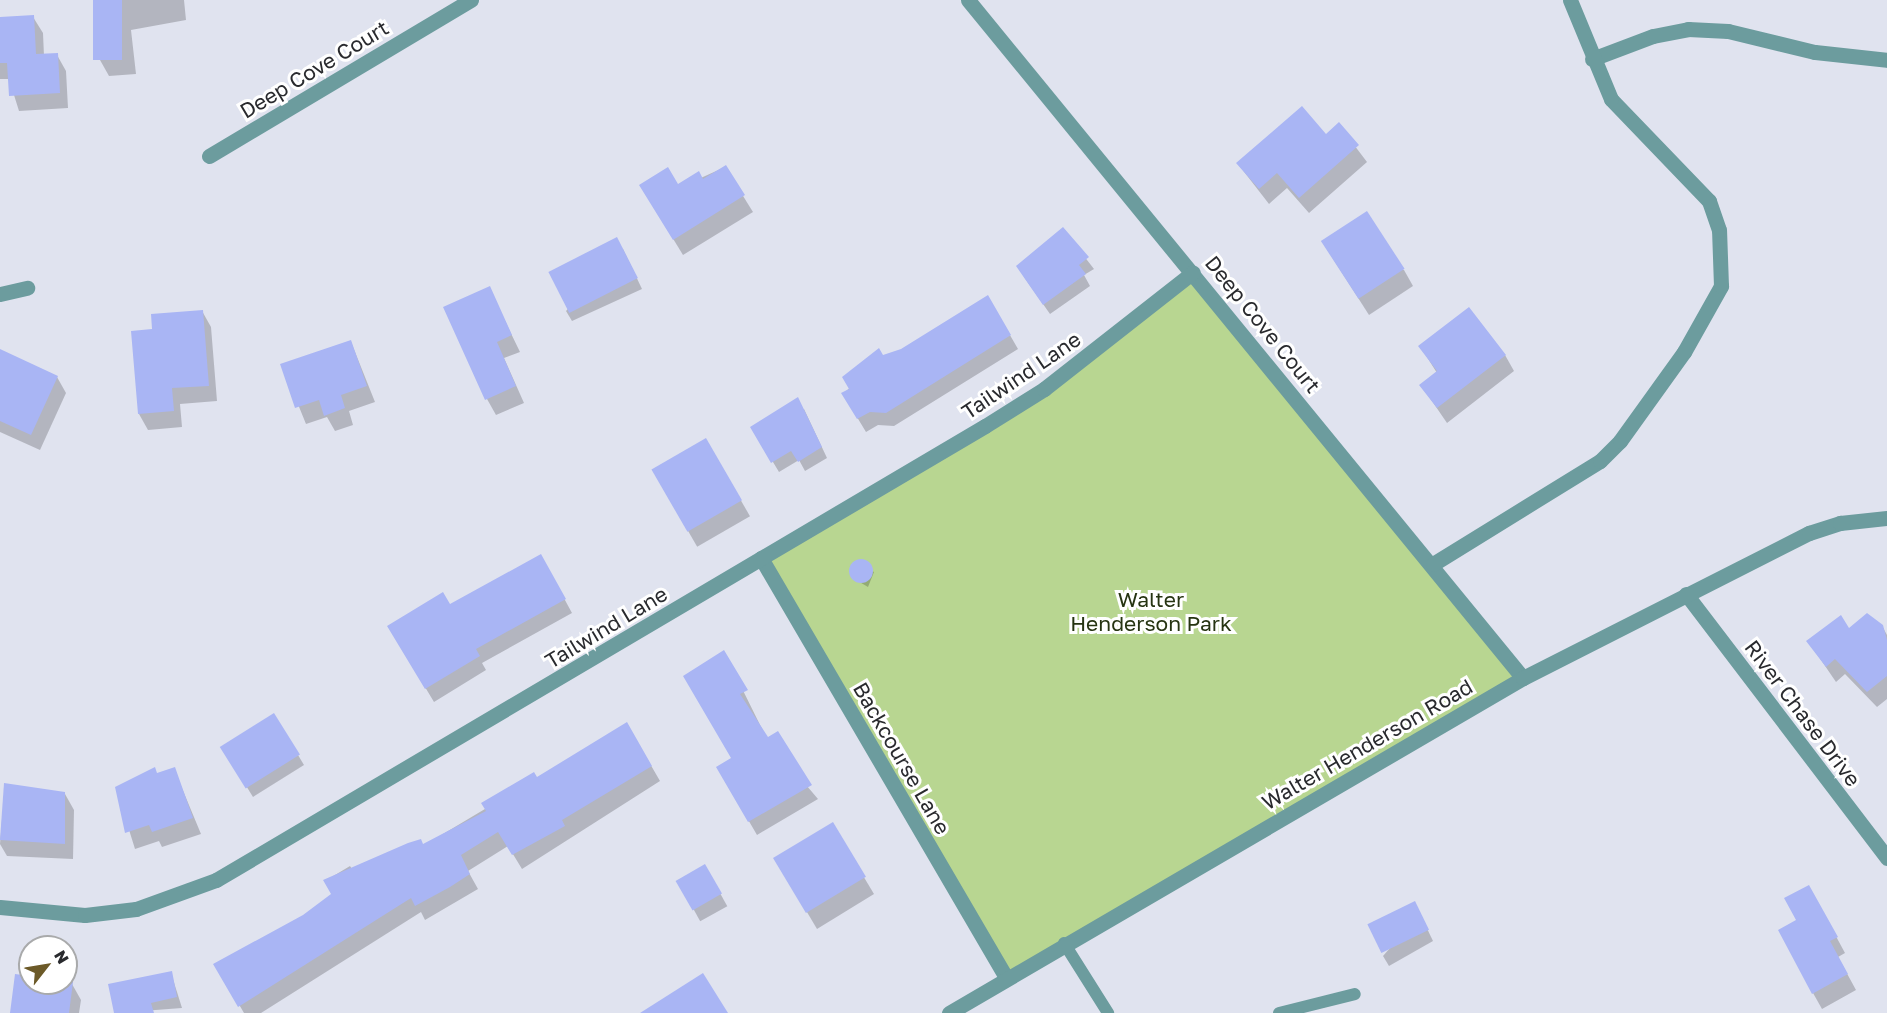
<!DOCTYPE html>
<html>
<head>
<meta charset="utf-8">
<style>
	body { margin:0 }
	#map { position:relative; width:1887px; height:1013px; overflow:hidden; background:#e0e3ef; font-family:"Golos Text",sans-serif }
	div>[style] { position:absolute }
	.green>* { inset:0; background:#b8d691 }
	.shadow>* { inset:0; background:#0003; transform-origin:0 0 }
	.building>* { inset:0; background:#a9b5f4; transform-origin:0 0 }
	.round { border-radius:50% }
	.lane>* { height:12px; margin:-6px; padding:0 6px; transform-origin:6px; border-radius:6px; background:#6c9c9e }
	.street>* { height:15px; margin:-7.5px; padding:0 7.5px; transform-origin:7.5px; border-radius:7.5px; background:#6c9c9e }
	span { translate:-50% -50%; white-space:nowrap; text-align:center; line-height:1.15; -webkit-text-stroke:6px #fff; paint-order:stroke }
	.street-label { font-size:21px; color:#292a2e }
	.park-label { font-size:21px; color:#263412 }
	.north { position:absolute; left:18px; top:935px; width:60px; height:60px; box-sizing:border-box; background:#fff; border:2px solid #a9aaab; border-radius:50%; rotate:59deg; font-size:16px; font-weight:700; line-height:24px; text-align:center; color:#292a2e }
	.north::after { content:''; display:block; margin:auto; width:21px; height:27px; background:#6c5a28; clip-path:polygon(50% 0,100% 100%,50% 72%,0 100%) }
</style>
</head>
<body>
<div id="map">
	<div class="green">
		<div style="clip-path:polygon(1193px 274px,1521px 677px,1007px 977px,763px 559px,985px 428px)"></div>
	</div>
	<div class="shadow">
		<div style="clip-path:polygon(95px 0,184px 0,186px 20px,131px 30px,136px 74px,109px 76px,100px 60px)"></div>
		<div style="clip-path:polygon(33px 17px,43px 33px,44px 56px,57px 55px,66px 71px,68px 108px,19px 111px,9px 79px,0 79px,0 19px)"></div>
		<div style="clip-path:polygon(1339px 125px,1367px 162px,1309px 213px,1287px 188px,1269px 204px,1238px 164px,1326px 136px)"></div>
		<div style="clip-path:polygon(725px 167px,753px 212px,683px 255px,650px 201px)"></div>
		<div style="clip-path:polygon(1063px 229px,1094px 269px,1084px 275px,1090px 286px,1050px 314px,1024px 277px)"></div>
		<div style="clip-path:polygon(1323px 243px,1404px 270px,1413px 286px,1369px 315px)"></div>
		<div style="clip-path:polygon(623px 249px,642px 289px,572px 321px,566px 311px)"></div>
		<div style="clip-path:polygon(489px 288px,520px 352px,504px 358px,524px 403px,496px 415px,487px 399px)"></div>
		<div style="clip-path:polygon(988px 297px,1018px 349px,894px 426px,878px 425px,866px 432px,843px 394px,883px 357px,902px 351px)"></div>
		<div style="clip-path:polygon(202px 311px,211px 327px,217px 401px,180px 404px,182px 427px,148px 430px,139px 414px,154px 330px)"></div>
		<div style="clip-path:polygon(351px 342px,375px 402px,349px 411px,353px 425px,335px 431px,327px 417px,306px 424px,282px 365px)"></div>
		<div style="clip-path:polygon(1420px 346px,1505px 355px,1514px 371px,1447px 423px,1421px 385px,1437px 373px)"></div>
		<div style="clip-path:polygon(0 366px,57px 377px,66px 393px,40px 450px,0 432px)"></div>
		<div style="clip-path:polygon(804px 409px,827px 458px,805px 471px,799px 460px,779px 472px,752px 427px)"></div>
		<div style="left:706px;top:440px;width:88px;height:61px;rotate:60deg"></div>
		<div style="clip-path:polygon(541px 556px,572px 613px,482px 663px,486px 670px,434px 702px,389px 627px,450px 606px)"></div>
		<div style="clip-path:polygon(856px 562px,874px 572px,868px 587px,851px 577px)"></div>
		<div style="clip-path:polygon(1882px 626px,1887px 635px,1887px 699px,1877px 707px,1845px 674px,1836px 682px,1808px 641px)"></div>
		<div style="clip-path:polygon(724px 652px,767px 739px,818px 799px,757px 835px,718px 768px,733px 759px)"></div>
		<div style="clip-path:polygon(627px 724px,660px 781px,522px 869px,508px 846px,468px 871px,478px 889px,425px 920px,421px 912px,261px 1013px,244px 1013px,216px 965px,304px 917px,333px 894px,325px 881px,350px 866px,354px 872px,423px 846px)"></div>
		<div style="clip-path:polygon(222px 747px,298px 755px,304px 765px,253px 797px)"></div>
		<div style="clip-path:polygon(174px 769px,201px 834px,162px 847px,159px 841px,135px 849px,116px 788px)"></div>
		<div style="clip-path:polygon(5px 784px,65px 794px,74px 810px,73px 859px,7px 856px,0 844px)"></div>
		<div style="clip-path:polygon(832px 824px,874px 894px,817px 929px,785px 875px)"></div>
		<div style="left:705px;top:866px;width:46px;height:31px;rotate:61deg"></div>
		<div style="clip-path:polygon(1818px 903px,1845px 953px,1838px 957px,1856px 990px,1822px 1009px,1813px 993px)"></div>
		<div style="clip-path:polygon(1420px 914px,1433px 941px,1389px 966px,1383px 956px)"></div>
		<div style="clip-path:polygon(171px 973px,182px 1008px,116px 1013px)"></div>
		<div style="clip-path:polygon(30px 978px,30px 983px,72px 984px,81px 1000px,79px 1013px,12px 1013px)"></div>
	</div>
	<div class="building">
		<div style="left:93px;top:0;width:29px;height:60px"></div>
		<div style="clip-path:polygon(34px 15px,36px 54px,58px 53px,60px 93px,9px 96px,7px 63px,0 63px,0 17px)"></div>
		<div style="clip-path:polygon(1302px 106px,1326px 134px,1339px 122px,1359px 145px,1299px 198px,1277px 173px,1259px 189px,1236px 163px)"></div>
		<div style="clip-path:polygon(726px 165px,745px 195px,673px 240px,639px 185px,668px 167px,678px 184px,699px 171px,703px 179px)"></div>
		<div style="left:1367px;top:211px;width:69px;height:55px;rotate:57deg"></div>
		<div style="clip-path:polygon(1063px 227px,1089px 257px,1079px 265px,1086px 274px,1043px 305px,1016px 266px)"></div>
		<div style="left:617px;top:237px;width:46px;height:77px;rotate:63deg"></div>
		<div style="clip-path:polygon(490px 286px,512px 335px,497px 342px,516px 386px,485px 400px,443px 307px)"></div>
		<div style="clip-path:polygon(988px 295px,1011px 335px,886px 413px,870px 412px,857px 419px,841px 393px,849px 389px,842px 377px,879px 348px,883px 355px,901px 349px)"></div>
		<div style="clip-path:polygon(1469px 307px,1506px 355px,1437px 408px,1419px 385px,1437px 371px,1418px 346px)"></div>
		<div style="clip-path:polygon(203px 310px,209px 386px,172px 388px,174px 411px,138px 414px,131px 331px,152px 329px,151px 314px)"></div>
		<div style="clip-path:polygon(351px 340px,367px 386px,341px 395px,345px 408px,324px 416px,319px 400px,295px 408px,280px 364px)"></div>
		<div style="clip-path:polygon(0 349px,58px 376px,31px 435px,0 421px)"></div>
		<div style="clip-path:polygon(798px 397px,822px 447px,798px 462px,791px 451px,771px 463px,750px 427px)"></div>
		<div style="left:706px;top:438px;width:72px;height:63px;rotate:60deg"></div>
		<div style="clip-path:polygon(541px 554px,566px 599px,476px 649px,480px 656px,425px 689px,387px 626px,443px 592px,450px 604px)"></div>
		<div class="round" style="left:849px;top:559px;width:24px;height:24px"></div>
		<div style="clip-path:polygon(1867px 613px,1883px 625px,1887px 640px,1887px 676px,1867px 692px,1835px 659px,1826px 667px,1806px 641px,1841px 615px,1849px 628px)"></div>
		<div style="clip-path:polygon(724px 650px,748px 690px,740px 694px,768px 737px,778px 731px,812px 785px,748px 822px,716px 767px,731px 758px,683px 676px)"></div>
		<div style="left:274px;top:713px;width:49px;height:64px;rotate:58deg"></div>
		<div style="clip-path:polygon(627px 722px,652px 766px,562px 820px,565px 826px,512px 855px,498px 832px,461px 855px,470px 874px,450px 887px,415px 906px,411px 898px,238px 1007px,213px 964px,303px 915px,331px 894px,323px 880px,408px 843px,421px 839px,423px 844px,486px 811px,481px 803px,534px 772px,537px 777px)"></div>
		<div style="clip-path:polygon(155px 767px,157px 773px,175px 767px,193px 818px,152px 832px,149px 825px,125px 833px,115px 787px)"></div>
		<div style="clip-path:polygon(4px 783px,65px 792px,65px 844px,0 840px)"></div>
		<div style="left:833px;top:822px;width:64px;height:70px;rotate:59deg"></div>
		<div style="left:705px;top:864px;width:34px;height:34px;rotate:60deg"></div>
		<div style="clip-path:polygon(1809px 885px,1838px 937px,1830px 941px,1848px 974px,1812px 994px,1778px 930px,1796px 920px,1784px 898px)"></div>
		<div style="left:1415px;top:901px;width:32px;height:53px;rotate:64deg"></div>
		<div style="clip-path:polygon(172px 971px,177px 997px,151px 1003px,154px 1013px,114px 1013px,108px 984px)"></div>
		<div style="clip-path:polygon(703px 973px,728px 1013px,640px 1013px)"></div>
		<div style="clip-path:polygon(15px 974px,30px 976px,30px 983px,73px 982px,69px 1013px,10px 1013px)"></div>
	</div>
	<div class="lane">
		<div style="left:1064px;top:943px;width:83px;rotate:57.8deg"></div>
		<div style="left:1279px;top:1013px;width:78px;rotate:-14deg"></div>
	</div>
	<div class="street">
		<div style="left:968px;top:0;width:876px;rotate:50.7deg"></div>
		<div style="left:1592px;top:59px;width:65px;rotate:-20.7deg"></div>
		<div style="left:1653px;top:36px;width:36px;rotate:-11deg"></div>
		<div style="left:1688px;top:29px;width:40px;rotate:2.9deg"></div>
		<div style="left:1728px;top:31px;width:89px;rotate:13.6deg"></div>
		<div style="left:1815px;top:52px;width:72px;rotate:6.3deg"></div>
		<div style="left:209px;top:156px;width:305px;rotate:-30.8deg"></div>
		<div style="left:0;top:294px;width:28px;rotate:-13deg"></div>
		<div style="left:761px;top:558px;width:486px;rotate:59.7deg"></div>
		<div style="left:1433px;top:564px;width:196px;rotate:-31.7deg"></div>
		<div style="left:1600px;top:461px;width:28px;rotate:-45deg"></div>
		<div style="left:1620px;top:441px;width:110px;rotate:-54.3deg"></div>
		<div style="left:1684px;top:352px;width:76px;rotate:-60.7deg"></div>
		<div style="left:1721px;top:286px;width:56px;rotate:-92deg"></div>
		<div style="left:1719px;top:230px;width:31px;rotate:-109deg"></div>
		<div style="left:1709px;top:201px;width:141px;rotate:-133.9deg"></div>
		<div style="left:1611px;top:99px;width:107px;rotate:-112.5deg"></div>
		<div style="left:1686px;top:594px;width:332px;rotate:52.7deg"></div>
		<div style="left:0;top:907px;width:85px;rotate:5.4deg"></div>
		<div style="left:85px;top:915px;width:51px;rotate:-6.7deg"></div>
		<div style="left:136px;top:909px;width:85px;rotate:-19.9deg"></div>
		<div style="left:216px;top:880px;width:893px;rotate:-30.56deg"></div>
		<div style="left:985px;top:426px;width:70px;rotate:-32.1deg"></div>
		<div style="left:1044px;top:389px;width:189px;rotate:-38.1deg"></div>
		<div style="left:949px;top:1013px;width:665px;rotate:-30.27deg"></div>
		<div style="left:1523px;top:678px;width:321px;rotate:-26.9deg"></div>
		<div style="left:1809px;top:533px;width:33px;rotate:-18deg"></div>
		<div style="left:1840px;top:523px;width:47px;rotate:-6.1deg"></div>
	</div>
	<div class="street-label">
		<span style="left:314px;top:69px;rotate:-31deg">Deep Cove Court</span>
		<span style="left:1263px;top:324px;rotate:51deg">Deep Cove Court</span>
		<span style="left:1021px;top:375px;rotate:-34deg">Tailwind Lane</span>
		<span style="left:606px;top:627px;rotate:-31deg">Tailwind Lane</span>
		<span style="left:1803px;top:713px;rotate:53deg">River Chase Drive</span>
		<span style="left:1367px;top:744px;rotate:-30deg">Walter Henderson Road</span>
		<span style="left:902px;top:758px;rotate:60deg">Backcourse Lane</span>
	</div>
	<div class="park-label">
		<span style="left:1151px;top:611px">Walter<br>Henderson Park</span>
	</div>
	<div class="north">N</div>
</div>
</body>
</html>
